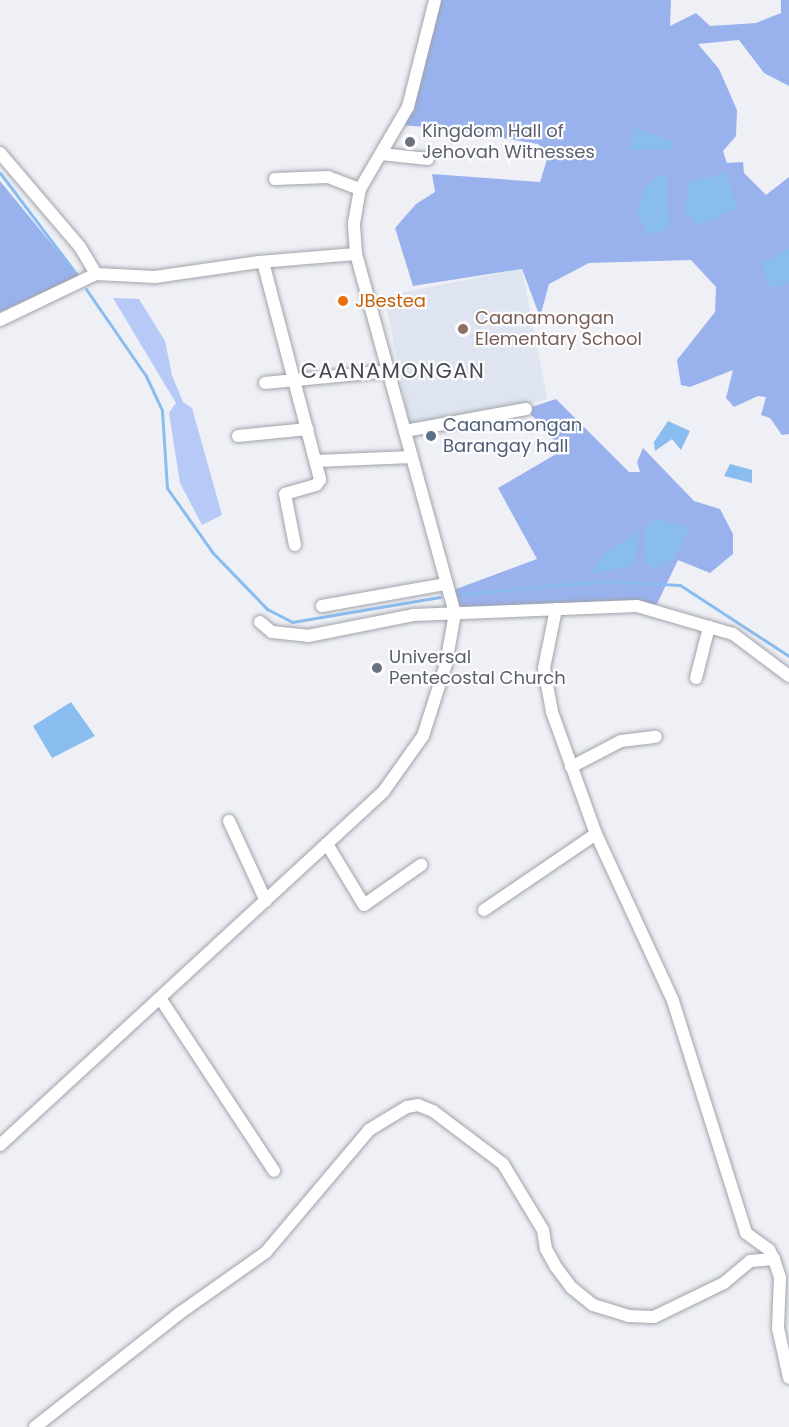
<!DOCTYPE html>
<html>
<head>
<meta charset="utf-8">
<style>
	body { margin:0 }
	#map { position:relative; width:789px; height:1427px; overflow:hidden; background:#eef0f6; font-family:Poppins,sans-serif }
	div>[style] { position:absolute }
	.built>* { inset:0; background:#dee4f0; transform-origin:0 0 }
	.green>* { inset:0; background:#b6c9f7 }
	.forest>* { inset:0; background:#99b2ee }
	.water>* { inset:0; background:#89bcef }
	.stream>* { height:3px; margin:-1.5px; padding:0 1.5px; transform-origin:1.5px; border-radius:1.5px; background:#89bcef }
	.roads { filter:drop-shadow(0 0 2px #a1a3a9) drop-shadow(0 0 2px #a1a3a9) }
	.minor>* { height:12px; margin:-6px; padding:0 6px; transform-origin:6px; border-radius:6px; background:#fff }
	.dots>* { width:16px; height:16px; translate:-50% -50%; box-sizing:border-box; border:3px solid #fdfdff; border-radius:50% }
	span { translate:-50% -50%; white-space:nowrap; text-align:center; line-height:1.15; -webkit-text-stroke:4.5px #fdfdff; paint-order:stroke }
	.worship-label { font-size:18px; color:#5b616d }
	.left { translate:0 -50%; text-align:left }
	.food-label { font-size:18px; color:#c56008 }
	.education-label { font-size:18px; color:#785e54 }
	.service-label { font-size:18px; color:#4e5e75 }
	.quarter-label { font-size:21px; color:#47494e; letter-spacing:1.5px }
</style>
</head>
<body>
<div id="map">
	<div class="built">
		<div style="left:522px;top:269px;width:133px;height:140px;rotate:79deg"></div>
	</div>
	<div class="green">
		<div style="clip-path:polygon(113px 298px,139px 299px,165px 341px,172px 375px,183px 402px,192px 408px,222px 515px,202px 525px,180px 483px,169px 413px,176px 403px)"></div>
	</div>
	<div class="forest">
		<div style="clip-path:polygon(435px 0,671px 0,670px 26px,696px 13px,710px 26px,756px 23px,781px 13px,781px 0,789px 0,789px 86px,764px 73px,739px 40px,698px 44px,719px 69px,737px 110px,736px 136px,723px 151px,727px 163px,743px 162px,744px 173px,766px 195px,789px 177px,789px 434px,782px 435px,770px 418px,761px 415px,766px 397px,758px 396px,734px 407px,726px 398px,733px 370px,690px 387px,681px 385px,677px 360px,715px 312px,716px 287px,691px 260px,589px 263px,549px 284px,540px 317px,522px 269px,413px 286px,395px 228px,416px 204px,435px 192px,432px 174px,540px 182px,548px 156px,538px 144px,442px 128px,399px 125px)"></div>
		<div style="clip-path:polygon(0 181px,78px 276px,0 312px)"></div>
		<div style="clip-path:polygon(556px 399px,629px 472px,640px 472px,637px 462px,643px 448px,694px 501px,720px 509px,733px 534px,733px 554px,710px 573px,678px 560px,657px 604px,455px 613px,448px 592px,537px 559px,498px 488px,563px 450px,526px 409px)"></div>
	</div>
	<div class="water">
		<div style="clip-path:polygon(635px 128px,674px 142px,672px 150px,630px 150px)"></div>
		<div style="clip-path:polygon(727px 173px,737px 208px,698px 226px,685px 212px,689px 182px)"></div>
		<div style="clip-path:polygon(657px 176px,667px 176px,669px 228px,647px 235px,637px 210px,645px 188px)"></div>
		<div style="clip-path:polygon(789px 249px,789px 283px,770px 288px,762px 264px)"></div>
		<div style="clip-path:polygon(668px 421px,690px 431px,681px 450px,672px 439px,655px 451px,654px 442px)"></div>
		<div style="clip-path:polygon(730px 464px,752px 470px,752px 483px,724px 476px)"></div>
		<div style="clip-path:polygon(654px 518px,689px 528px,674px 559px,654px 569px,646px 563px,644px 531px)"></div>
		<div style="clip-path:polygon(639px 532px,634px 565px,589px 574px,607px 552px)"></div>
		<div style="clip-path:polygon(71px 702px,95px 736px,52px 758px,33px 726px)"></div>
	</div>
	<div class="stream">
		<div style="left:0;top:173px;width:129px;rotate:52.9deg"></div>
		<div style="left:86px;top:289px;width:106px;rotate:55.4deg"></div>
		<div style="left:146px;top:376px;width:38px;rotate:65deg"></div>
		<div style="left:162px;top:411px;width:77px;rotate:86.3deg"></div>
		<div style="left:167px;top:488px;width:80px;rotate:54.7deg"></div>
		<div style="left:213px;top:553px;width:78px;rotate:46deg"></div>
		<div style="left:267px;top:609px;width:28px;rotate:27deg"></div>
		<div style="left:292px;top:622px;width:150px;rotate:-9.6deg"></div>
		<div style="left:455px;top:595px;width:149px;rotate:-5.4deg"></div>
		<div style="left:603px;top:581px;width:77px;rotate:3deg"></div>
		<div style="left:680px;top:585px;width:130px;rotate:33.1deg"></div>
	</div>
	<div class="roads">
		<div class="minor">
			<div style="left:0;top:153px;width:123px;rotate:49.6deg"></div>
			<div style="left:80px;top:247px;width:31px;rotate:59deg"></div>
			<div style="left:381px;top:154px;width:47px;rotate:6.1deg"></div>
			<div style="left:275px;top:179px;width:53px;rotate:-2.2deg"></div>
			<div style="left:328px;top:177px;width:34px;rotate:21deg"></div>
			<div style="left:356px;top:254px;width:31px;rotate:-94deg"></div>
			<div style="left:354px;top:223px;width:35px;rotate:-80deg"></div>
			<div style="left:360px;top:189px;width:95px;rotate:-59.7deg"></div>
			<div style="left:408px;top:107px;width:110px;rotate:-75.8deg"></div>
			<div style="left:263px;top:262px;width:225px;rotate:75.3deg"></div>
			<div style="left:320px;top:480px;width:6px;rotate:129deg"></div>
			<div style="left:316px;top:485px;width:32px;rotate:164deg"></div>
			<div style="left:285px;top:494px;width:52px;rotate:78.9deg"></div>
			<div style="left:0;top:320px;width:106px;rotate:-25.6deg"></div>
			<div style="left:96px;top:274px;width:59px;rotate:2.9deg"></div>
			<div style="left:155px;top:277px;width:105px;rotate:-8.2deg"></div>
			<div style="left:259px;top:262px;width:97px;rotate:-4.7deg"></div>
			<div style="left:356px;top:254px;width:372px;rotate:74.6deg"></div>
			<div style="left:455px;top:613px;width:52px;rotate:100deg"></div>
			<div style="left:446px;top:664px;width:76px;rotate:107.7deg"></div>
			<div style="left:423px;top:736px;width:69px;rotate:125.5deg"></div>
			<div style="left:383px;top:792px;width:521px;rotate:137.33deg"></div>
			<div style="left:265px;top:383px;width:125px;rotate:-5.5deg"></div>
			<div style="left:405px;top:431px;width:123px;rotate:-10.3deg"></div>
			<div style="left:238px;top:436px;width:70px;rotate:-5.7deg"></div>
			<div style="left:316px;top:461px;width:96px;rotate:-2.4deg"></div>
			<div style="left:322px;top:606px;width:126px;rotate:-10.1deg"></div>
			<div style="left:556px;top:609px;width:60px;rotate:101.5deg"></div>
			<div style="left:544px;top:668px;width:45px;rotate:79.7deg"></div>
			<div style="left:552px;top:712px;width:130px;rotate:70.2deg"></div>
			<div style="left:596px;top:834px;width:184px;rotate:65.2deg"></div>
			<div style="left:673px;top:1001px;width:243px;rotate:72.5deg"></div>
			<div style="left:746px;top:1233px;width:29px;rotate:36deg"></div>
			<div style="left:769px;top:1250px;width:10px;rotate:61deg"></div>
			<div style="left:774px;top:1259px;width:20px;rotate:72deg"></div>
			<div style="left:780px;top:1278px;width:50px;rotate:92.3deg"></div>
			<div style="left:778px;top:1328px;width:51px;rotate:77.6deg"></div>
			<div style="left:260px;top:622px;width:16px;rotate:40deg"></div>
			<div style="left:272px;top:632px;width:36px;rotate:6deg"></div>
			<div style="left:308px;top:636px;width:107px;rotate:-11.3deg"></div>
			<div style="left:413px;top:615px;width:224px;rotate:-2.3deg"></div>
			<div style="left:637px;top:606px;width:100px;rotate:16.3deg"></div>
			<div style="left:733px;top:634px;width:70px;rotate:36.9deg"></div>
			<div style="left:696px;top:678px;width:53px;rotate:-75.7deg"></div>
			<div style="left:571px;top:767px;width:56px;rotate:-27.5deg"></div>
			<div style="left:621px;top:741px;width:35px;rotate:-7deg"></div>
			<div style="left:229px;top:821px;width:88px;rotate:65.2deg"></div>
			<div style="left:327px;top:844px;width:71px;rotate:58.8deg"></div>
			<div style="left:364px;top:905px;width:70px;rotate:-35.1deg"></div>
			<div style="left:484px;top:910px;width:135px;rotate:-34.2deg"></div>
			<div style="left:160px;top:998px;width:207px;rotate:56.6deg"></div>
			<div style="left:35px;top:1427px;width:184px;rotate:-38.2deg"></div>
			<div style="left:180px;top:1313px;width:105px;rotate:-35.3deg"></div>
			<div style="left:266px;top:1252px;width:160px;rotate:-49.8deg"></div>
			<div style="left:369px;top:1130px;width:44px;rotate:-31.2deg"></div>
			<div style="left:407px;top:1107px;width:11px;rotate:-10deg"></div>
			<div style="left:418px;top:1105px;width:16px;rotate:22deg"></div>
			<div style="left:433px;top:1111px;width:88px;rotate:37.1deg"></div>
			<div style="left:503px;top:1164px;width:77px;rotate:58.8deg"></div>
			<div style="left:543px;top:1230px;width:19px;rotate:81deg"></div>
			<div style="left:546px;top:1249px;width:21px;rotate:61deg"></div>
			<div style="left:556px;top:1267px;width:26px;rotate:53deg"></div>
			<div style="left:572px;top:1288px;width:27px;rotate:39deg"></div>
			<div style="left:593px;top:1305px;width:37px;rotate:17deg"></div>
			<div style="left:628px;top:1316px;width:26px;rotate:2deg"></div>
			<div style="left:654px;top:1317px;width:78px;rotate:-25.9deg"></div>
			<div style="left:724px;top:1283px;width:34px;rotate:-40deg"></div>
			<div style="left:750px;top:1261px;width:24px;rotate:-5deg"></div>
		</div>
	</div>
	<div class="dots">
		<div style="left:410px;top:142px;background:#6b7280"></div>
		<div style="left:343px;top:301px;background:#e8710a"></div>
		<div style="left:463px;top:329px;background:#8d6e63"></div>
		<div style="left:431px;top:436px;background:#5c6f8a"></div>
		<div style="left:377px;top:668px;background:#6b7280"></div>
	</div>
	<div class="worship-label">
		<span class="left" style="left:422px;top:142px">Kingdom Hall of<br>Jehovah Witnesses</span>
		<span class="left" style="left:389px;top:668px">Universal<br>Pentecostal Church</span>
	</div>
	<div class="food-label">
		<span class="left" style="left:355px;top:301px">JBestea</span>
	</div>
	<div class="education-label">
		<span class="left" style="left:475px;top:329px">Caanamongan<br>Elementary School</span>
	</div>
	<div class="service-label">
		<span class="left" style="left:443px;top:436px">Caanamongan<br>Barangay hall</span>
	</div>
	<div class="quarter-label">
		<span style="left:393px;top:371px">CAANAMONGAN</span>
	</div>
</div>
</body>
</html>
